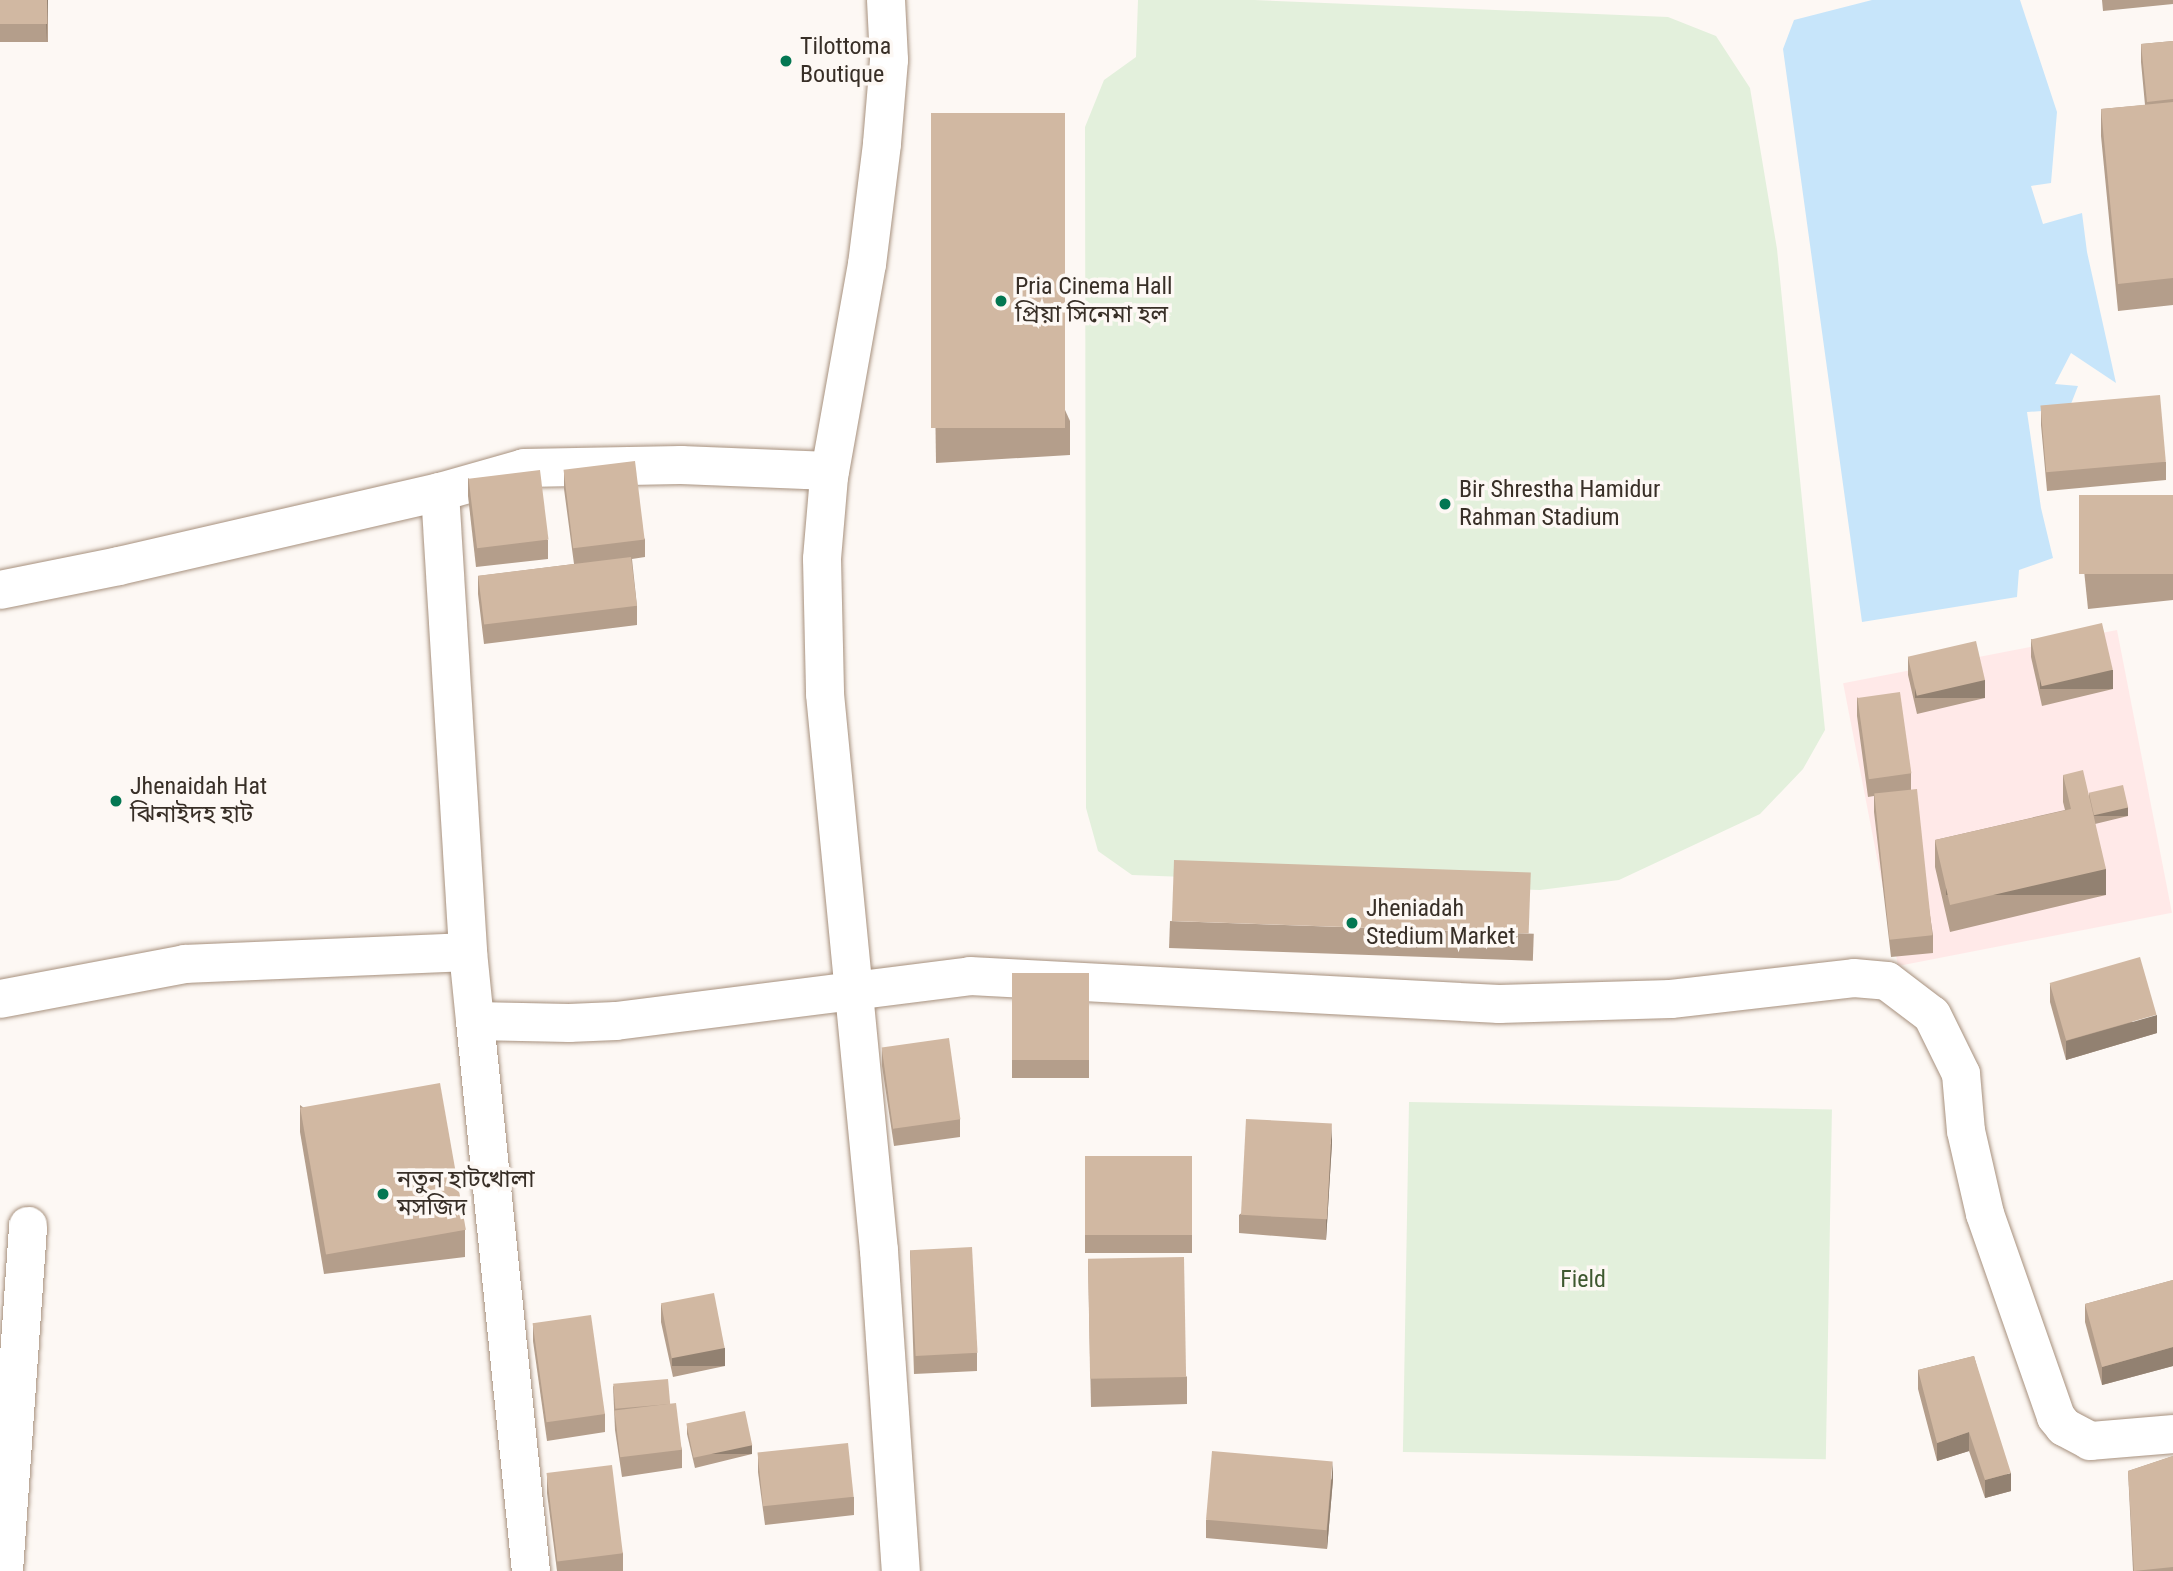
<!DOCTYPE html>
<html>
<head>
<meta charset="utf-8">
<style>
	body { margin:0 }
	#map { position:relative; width:2173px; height:1571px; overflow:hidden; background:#fdf8f4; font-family:"Roboto Condensed","Noto Sans Bengali",sans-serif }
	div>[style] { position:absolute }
	.education>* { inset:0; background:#ffe9e8; transform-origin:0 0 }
	.green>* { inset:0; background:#e3f0dc; transform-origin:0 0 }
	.water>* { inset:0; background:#c7e5fa }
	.roads { filter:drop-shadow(0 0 2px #a7917e) drop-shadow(0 0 2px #a7917e) }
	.minor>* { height:38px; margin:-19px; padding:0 19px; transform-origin:19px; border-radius:19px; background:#fff }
	.wall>* { inset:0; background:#b49e8b; transform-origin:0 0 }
	.shaded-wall>* { inset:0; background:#928171; transform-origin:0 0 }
	.building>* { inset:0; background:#d1b8a2; transform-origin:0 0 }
	.dots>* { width:19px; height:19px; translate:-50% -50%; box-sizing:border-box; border:4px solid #fdf8f4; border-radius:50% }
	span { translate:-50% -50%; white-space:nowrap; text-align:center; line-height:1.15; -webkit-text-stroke:7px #fdf8f4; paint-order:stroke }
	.poi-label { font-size:24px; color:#382f27 }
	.left { translate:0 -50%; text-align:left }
	.park-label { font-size:24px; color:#3e582f }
</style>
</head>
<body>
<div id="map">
	<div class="education">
		<div style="left:2117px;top:630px;width:288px;height:279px;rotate:79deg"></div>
	</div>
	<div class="green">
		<div style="clip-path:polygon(1138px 0,1254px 0,1668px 17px,1716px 36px,1750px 88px,1777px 249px,1825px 730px,1803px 769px,1760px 814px,1619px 880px,1540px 890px,1132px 875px,1098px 851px,1086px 808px,1085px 127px,1104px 80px,1136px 57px)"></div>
		<div style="left:1409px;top:1102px;width:423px;height:350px;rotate:1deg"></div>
	</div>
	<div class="water">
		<div style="clip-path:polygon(1872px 0,2020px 0,2057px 112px,2051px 183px,2031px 186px,2043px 224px,2082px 213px,2087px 252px,2116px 383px,2071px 353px,2055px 384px,2078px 386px,2069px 409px,2027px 412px,2041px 508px,2053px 558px,2019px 570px,2017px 597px,1862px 622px,1783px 49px,1794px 20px)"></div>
	</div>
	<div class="roads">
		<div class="minor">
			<div style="left:886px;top:0;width:60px;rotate:87.1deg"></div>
			<div style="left:889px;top:60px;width:84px;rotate:94.8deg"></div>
			<div style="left:882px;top:144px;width:121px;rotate:97.1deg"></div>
			<div style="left:867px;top:264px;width:216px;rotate:100.1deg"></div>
			<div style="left:829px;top:477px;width:82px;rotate:94.9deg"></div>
			<div style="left:822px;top:559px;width:135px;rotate:88.7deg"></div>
			<div style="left:825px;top:694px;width:560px;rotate:84.46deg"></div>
			<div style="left:879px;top:1251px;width:321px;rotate:86.1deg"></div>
			<div style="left:440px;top:492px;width:461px;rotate:86.5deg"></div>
			<div style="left:0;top:590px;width:121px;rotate:-11.4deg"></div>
			<div style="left:119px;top:566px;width:329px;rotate:-13deg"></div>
			<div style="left:440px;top:492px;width:87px;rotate:-15.9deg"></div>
			<div style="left:524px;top:468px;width:157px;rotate:-1.1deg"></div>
			<div style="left:681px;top:465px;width:149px;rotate:2.3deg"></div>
			<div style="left:0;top:999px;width:188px;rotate:-10.7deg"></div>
			<div style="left:185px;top:964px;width:283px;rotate:-2.4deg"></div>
			<div style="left:468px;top:952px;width:69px;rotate:84.2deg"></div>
			<div style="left:475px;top:1021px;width:94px;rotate:1.2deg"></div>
			<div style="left:569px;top:1023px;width:47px;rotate:-2.4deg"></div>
			<div style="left:616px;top:1021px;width:357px;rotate:-7.2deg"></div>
			<div style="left:970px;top:976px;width:530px;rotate:3.03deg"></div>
			<div style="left:1499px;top:1004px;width:172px;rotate:-1.7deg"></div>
			<div style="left:1671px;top:999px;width:184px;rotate:-6.5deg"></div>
			<div style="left:1854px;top:978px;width:33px;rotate:5deg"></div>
			<div style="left:1887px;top:981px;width:56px;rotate:37.1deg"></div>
			<div style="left:1932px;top:1015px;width:66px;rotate:63.8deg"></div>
			<div style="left:1961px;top:1074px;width:57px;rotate:85deg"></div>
			<div style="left:1966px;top:1131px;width:85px;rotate:77.1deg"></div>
			<div style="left:1985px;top:1214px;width:215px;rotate:70.7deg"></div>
			<div style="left:2056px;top:1417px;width:13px;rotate:51deg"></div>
			<div style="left:2064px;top:1427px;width:30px;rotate:28deg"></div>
			<div style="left:2090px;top:1441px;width:83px;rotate:-4.8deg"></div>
			<div style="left:475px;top:1021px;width:553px;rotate:84.19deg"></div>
			<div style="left:4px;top:1571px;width:346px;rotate:-86deg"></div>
		</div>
	</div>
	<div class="wall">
		<div style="left:0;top:0;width:48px;height:42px"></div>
		<div style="clip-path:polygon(2102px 0,2173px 0,2173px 4px,2103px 11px)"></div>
		<div style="clip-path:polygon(2173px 41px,2173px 305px,2118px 311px,2101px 136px,2101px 109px,2145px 105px,2141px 62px,2141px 44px)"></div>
		<div style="clip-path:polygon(931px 113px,1070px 421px,1070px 455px,936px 463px)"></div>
		<div style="clip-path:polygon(2041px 407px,2166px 462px,2166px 480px,2047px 491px,2041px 425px)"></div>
		<div style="clip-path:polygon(564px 471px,645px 539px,645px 557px,632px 559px,637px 606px,637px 625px,484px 644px,478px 594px,478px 576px,574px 564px,564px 489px)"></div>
		<div style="clip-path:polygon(468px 478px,548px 540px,548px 559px,476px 567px,468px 496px)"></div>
		<div style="clip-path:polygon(2173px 495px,2173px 600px,2088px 609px,2080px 531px,2080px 505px)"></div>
		<div style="clip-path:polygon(2031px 639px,2113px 689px,2042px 706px,2031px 657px)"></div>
		<div style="clip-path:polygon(1908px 657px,1985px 698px,1917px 714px,1908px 675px)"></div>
		<div style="clip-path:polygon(1857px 697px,1911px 773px,1911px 790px,1933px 935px,1933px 953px,1891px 957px,1874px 812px,1874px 796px,1868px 797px,1857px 716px)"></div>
		<div style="clip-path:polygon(2063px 775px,2089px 798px,2089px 793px,2128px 816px,2095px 824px,2106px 895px,1950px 932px,1935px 867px,1935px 840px,2065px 810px,2063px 802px)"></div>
		<div style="left:1170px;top:921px;width:364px;height:27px;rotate:2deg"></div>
		<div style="left:1089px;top:973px;width:105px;height:77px;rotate:90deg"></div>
		<div style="clip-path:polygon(2050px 984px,2157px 1033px,2066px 1060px,2050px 1002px)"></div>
		<div style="clip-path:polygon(882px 1048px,960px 1119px,960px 1137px,894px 1146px,882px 1066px)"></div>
		<div style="clip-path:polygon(300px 1105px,465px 1230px,465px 1257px,324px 1274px,300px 1132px)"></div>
		<div style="clip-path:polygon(1332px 1143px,1326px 1240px,1239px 1233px,1239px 1215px)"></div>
		<div style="left:1085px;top:1156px;width:107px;height:97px"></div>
		<div style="clip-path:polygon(910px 1250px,977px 1353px,977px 1371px,914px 1374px)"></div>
		<div style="clip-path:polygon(1088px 1260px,1187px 1377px,1187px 1404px,1091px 1407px)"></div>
		<div style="clip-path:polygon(2173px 1280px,2173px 1366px,2102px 1385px,2085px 1322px,2085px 1304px)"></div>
		<div style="clip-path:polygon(661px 1304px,725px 1366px,673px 1377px,661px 1322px)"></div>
		<div style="clip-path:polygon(533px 1323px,605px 1414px,605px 1432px,547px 1441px,533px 1341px)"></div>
		<div style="clip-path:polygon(1974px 1356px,2011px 1491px,1985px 1498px,1969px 1451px,1937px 1461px,1918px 1389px,1918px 1370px)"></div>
		<div style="clip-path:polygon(613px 1386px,670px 1404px,682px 1450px,682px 1468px,622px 1477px,615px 1430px)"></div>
		<div style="clip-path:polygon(687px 1425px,752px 1454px,695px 1468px,687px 1434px)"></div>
		<div style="clip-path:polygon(758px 1454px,854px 1497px,854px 1515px,765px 1525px,758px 1472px)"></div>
		<div style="clip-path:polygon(2173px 1456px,2173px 1571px,2133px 1571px,2128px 1471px)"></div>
		<div style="clip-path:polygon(547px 1475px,623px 1553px,623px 1571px,557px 1571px,547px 1493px)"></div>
		<div style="clip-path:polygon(1333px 1479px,1327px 1549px,1206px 1538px,1206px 1520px)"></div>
	</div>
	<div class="shaded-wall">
		<div style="clip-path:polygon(47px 0,48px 0,46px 42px,46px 24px)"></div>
		<div style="left:2113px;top:670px;width:19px;height:73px;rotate:90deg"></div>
		<div style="left:1985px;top:680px;width:18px;height:70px;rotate:90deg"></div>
		<div style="left:2128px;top:807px;width:9px;height:34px;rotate:90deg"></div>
		<div style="left:2106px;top:869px;width:26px;height:160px;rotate:90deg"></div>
		<div style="clip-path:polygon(2157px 1015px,2157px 1033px,2066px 1060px,2066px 1041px)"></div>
		<div style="clip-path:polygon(1332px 1124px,1332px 1143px,1326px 1240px,1326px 1221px)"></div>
		<div style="clip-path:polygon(2173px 1347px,2173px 1366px,2102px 1385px,2102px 1367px)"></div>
		<div style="left:725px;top:1348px;width:18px;height:53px;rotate:90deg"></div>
		<div style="clip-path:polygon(1969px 1432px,1969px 1451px,1937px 1461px,1937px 1443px)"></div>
		<div style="left:752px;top:1445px;width:9px;height:59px;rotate:90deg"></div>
		<div style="clip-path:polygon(1333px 1461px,1333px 1479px,1327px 1549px,1327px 1531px)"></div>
		<div style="clip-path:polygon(2011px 1473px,2011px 1491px,1985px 1498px,1985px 1480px)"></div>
	</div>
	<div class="building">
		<div style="left:0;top:0;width:47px;height:24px"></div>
		<div style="clip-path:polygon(2173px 41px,2173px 99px,2147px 102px,2141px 44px)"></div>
		<div style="clip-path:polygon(2173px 102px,2173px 278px,2118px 284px,2101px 109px)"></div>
		<div style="left:931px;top:113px;width:134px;height:315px"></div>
		<div style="left:2160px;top:395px;width:67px;height:120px;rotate:85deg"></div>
		<div style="left:635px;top:461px;width:79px;height:72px;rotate:83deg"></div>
		<div style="left:540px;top:470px;width:70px;height:72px;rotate:83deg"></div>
		<div style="left:2173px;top:495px;width:79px;height:94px;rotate:90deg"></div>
		<div style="left:631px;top:557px;width:49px;height:154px;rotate:83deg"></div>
		<div style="left:2102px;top:623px;width:48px;height:73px;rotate:77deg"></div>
		<div style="left:1976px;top:641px;width:40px;height:70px;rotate:77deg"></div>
		<div style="left:1900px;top:692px;width:82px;height:43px;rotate:82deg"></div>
		<div style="clip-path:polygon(2083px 770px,2106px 869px,1950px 905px,1935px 840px,2071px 809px,2063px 775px)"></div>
		<div style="left:2123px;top:785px;width:23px;height:35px;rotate:77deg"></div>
		<div style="left:1917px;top:789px;width:147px;height:43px;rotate:84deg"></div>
		<div style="left:1174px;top:860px;width:357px;height:61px;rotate:2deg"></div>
		<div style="left:2140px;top:957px;width:60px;height:94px;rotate:74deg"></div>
		<div style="left:1089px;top:973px;width:87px;height:77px;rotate:90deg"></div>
		<div style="left:949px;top:1038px;width:82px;height:68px;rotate:82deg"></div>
		<div style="left:440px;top:1083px;width:149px;height:142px;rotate:80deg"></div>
		<div style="left:1246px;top:1119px;width:86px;height:96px;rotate:3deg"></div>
		<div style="left:1085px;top:1156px;width:107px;height:79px"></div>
		<div style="left:972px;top:1247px;width:106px;height:62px;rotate:87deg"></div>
		<div style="left:1184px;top:1257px;width:120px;height:96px;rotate:89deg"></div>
		<div style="clip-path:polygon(2173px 1280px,2173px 1347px,2102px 1367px,2085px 1304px)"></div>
		<div style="left:714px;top:1293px;width:56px;height:54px;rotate:79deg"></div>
		<div style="left:591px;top:1315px;width:100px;height:59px;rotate:82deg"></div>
		<div style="clip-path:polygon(1974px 1356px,2011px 1473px,1985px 1480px,1969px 1432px,1937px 1443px,1918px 1370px)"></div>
		<div style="left:668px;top:1379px;width:25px;height:55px;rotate:85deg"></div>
		<div style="left:676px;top:1403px;width:47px;height:62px;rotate:83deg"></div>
		<div style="left:745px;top:1411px;width:35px;height:60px;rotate:78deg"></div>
		<div style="left:848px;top:1443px;width:54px;height:91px;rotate:84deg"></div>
		<div style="left:1212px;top:1451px;width:121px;height:69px;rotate:5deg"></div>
		<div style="clip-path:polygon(2173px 1456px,2173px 1567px,2134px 1571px,2128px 1471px)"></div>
		<div style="left:612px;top:1465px;width:89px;height:66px;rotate:83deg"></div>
	</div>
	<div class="dots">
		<div style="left:786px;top:61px;background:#037752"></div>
		<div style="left:1001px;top:301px;background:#037752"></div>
		<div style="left:1445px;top:504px;background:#037752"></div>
		<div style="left:116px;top:801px;background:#037752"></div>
		<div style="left:1352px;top:923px;background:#037752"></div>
		<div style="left:383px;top:1194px;background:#037752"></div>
	</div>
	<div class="poi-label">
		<span class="left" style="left:800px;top:61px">Tilottoma<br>Boutique</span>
		<span class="left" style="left:1015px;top:301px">Pria Cinema Hall<br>প্রিয়া সিনেমা হল</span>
		<span class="left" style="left:1459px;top:504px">Bir Shrestha Hamidur<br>Rahman Stadium</span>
		<span class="left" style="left:130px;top:801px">Jhenaidah Hat<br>ঝিনাইদহ হাট</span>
		<span class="left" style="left:1366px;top:923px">Jheniadah<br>Stedium Market</span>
		<span class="left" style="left:397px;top:1194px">নতুন হাটখোলা<br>মসজিদ</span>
	</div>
	<div class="park-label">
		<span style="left:1583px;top:1280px">Field</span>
	</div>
</div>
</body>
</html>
